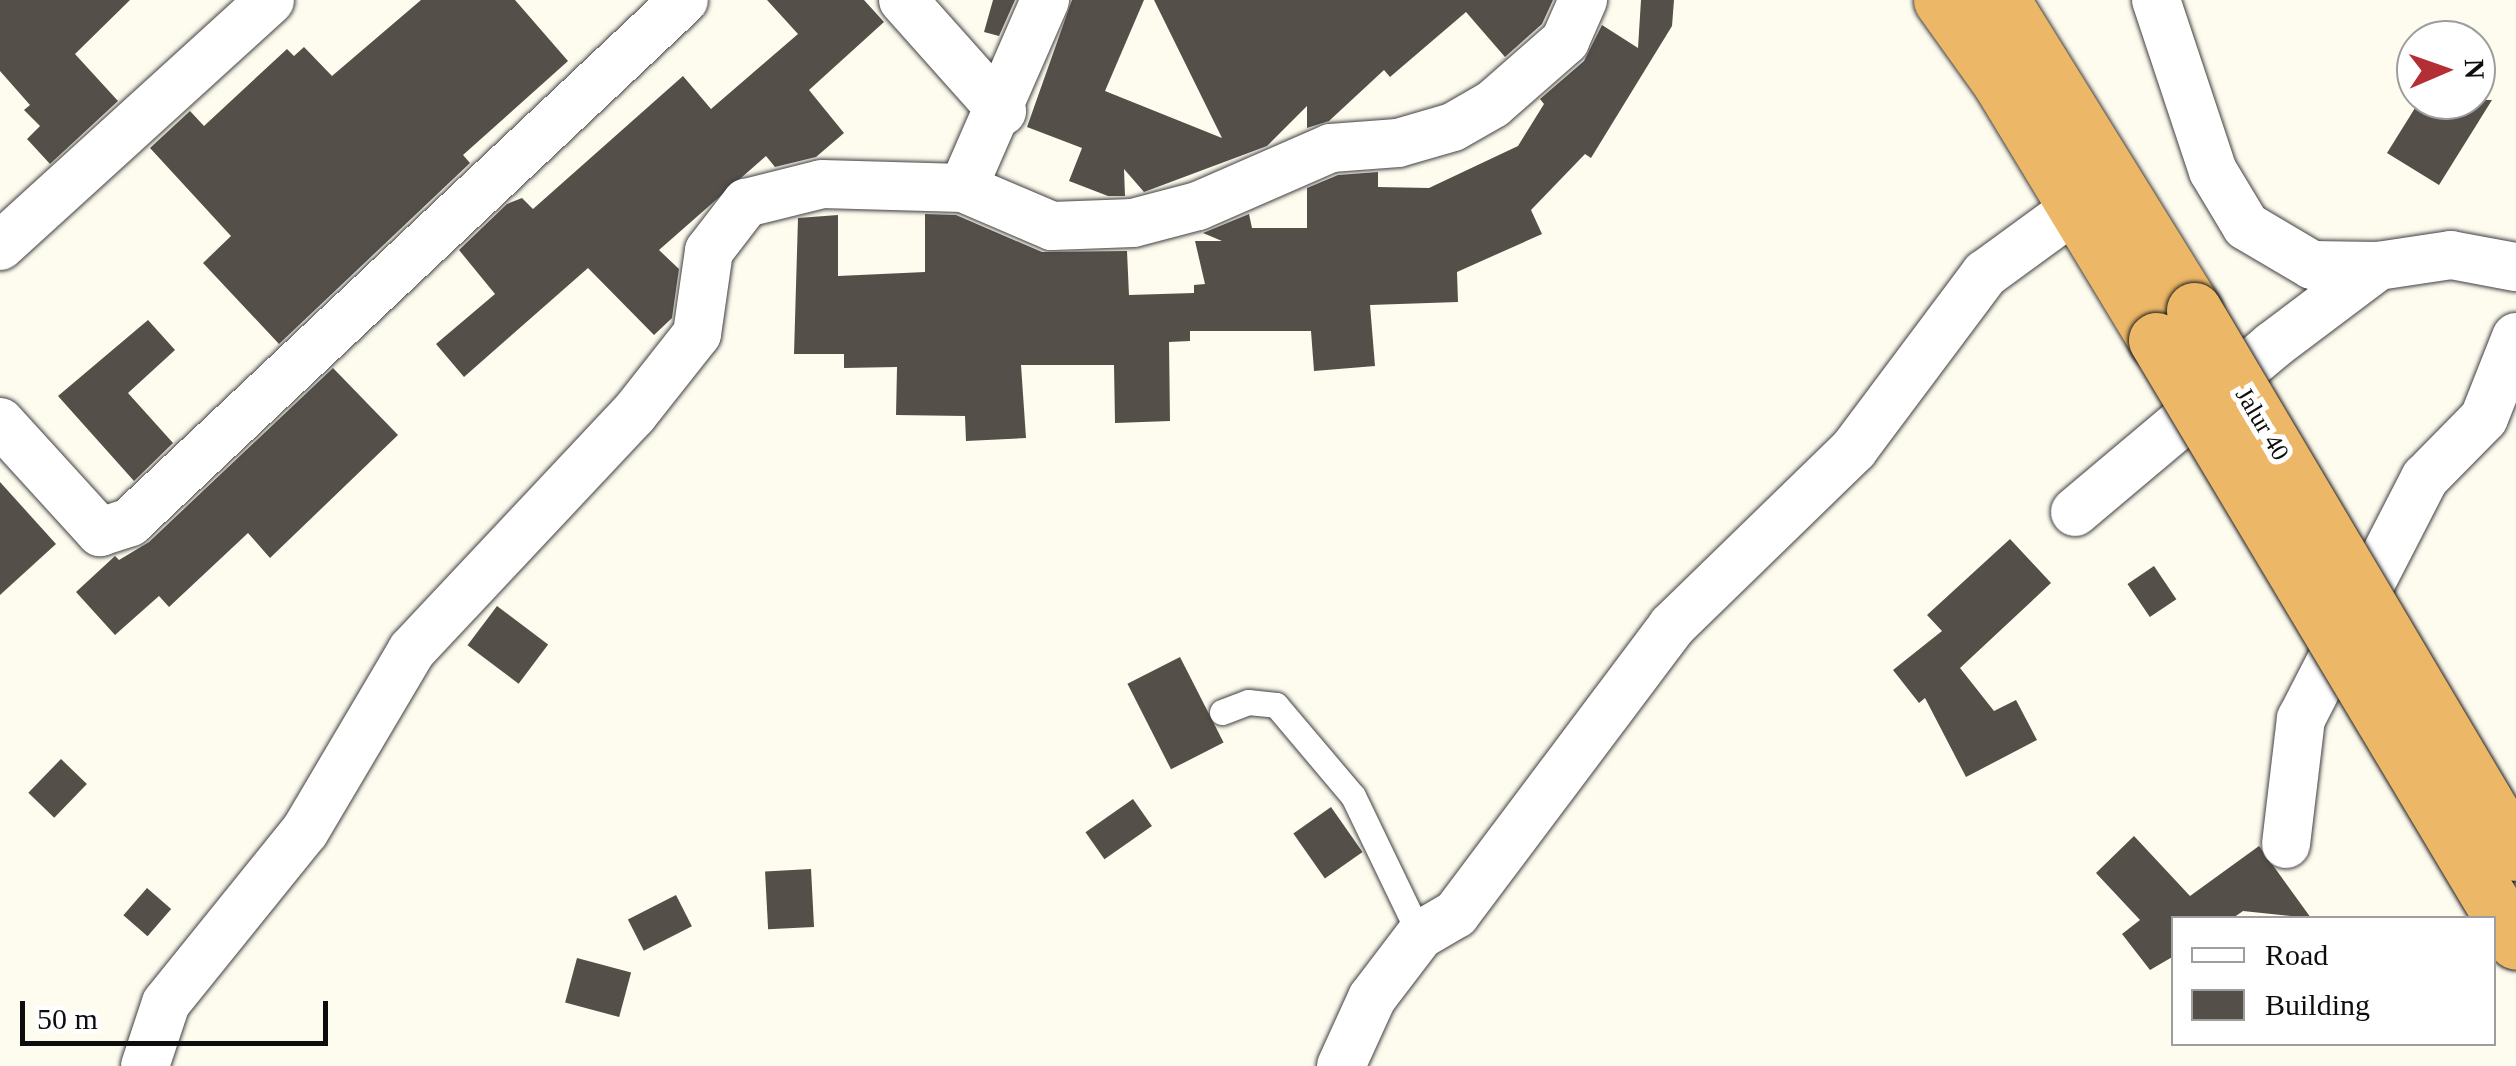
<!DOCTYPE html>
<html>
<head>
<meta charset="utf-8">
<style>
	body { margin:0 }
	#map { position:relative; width:2516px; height:1066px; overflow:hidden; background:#fefbef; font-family:Georgia,serif }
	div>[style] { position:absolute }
	.building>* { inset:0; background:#554f4a; transform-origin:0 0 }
	.roads { filter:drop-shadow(0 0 2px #404040) drop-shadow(0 0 2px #404040) }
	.service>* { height:25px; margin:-12.5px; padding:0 12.5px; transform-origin:12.5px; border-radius:12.5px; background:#fff }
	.minor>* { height:48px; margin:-24px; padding:0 24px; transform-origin:24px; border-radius:24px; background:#fff }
	.trunk>* { height:55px; margin:-27.5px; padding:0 27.5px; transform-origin:27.5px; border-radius:27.5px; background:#ecb867 }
	.bridges { filter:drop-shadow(0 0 2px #1e1e1e) drop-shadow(0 0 2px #1e1e1e) }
	.trunk-bridge>* { height:55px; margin:-27.5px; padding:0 27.5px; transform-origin:27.5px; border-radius:27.5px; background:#ecb867 }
	span { translate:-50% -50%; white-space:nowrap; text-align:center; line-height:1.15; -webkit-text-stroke:10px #fff; paint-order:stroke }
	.street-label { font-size:25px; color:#0d0d0d }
	.legend { position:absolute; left:2171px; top:916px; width:325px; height:130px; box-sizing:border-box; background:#fff; border:2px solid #9e9e9e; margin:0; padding:12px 18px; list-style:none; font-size:30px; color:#0d0d0d }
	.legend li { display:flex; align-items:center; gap:20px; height:50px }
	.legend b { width:50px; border:2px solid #9e9e9e }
	.north { position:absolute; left:2396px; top:20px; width:100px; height:100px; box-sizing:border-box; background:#fff; border:2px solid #9e9e9e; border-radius:50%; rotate:88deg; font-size:28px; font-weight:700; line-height:40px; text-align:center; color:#0d0d0d }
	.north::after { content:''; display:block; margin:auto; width:35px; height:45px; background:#b42f35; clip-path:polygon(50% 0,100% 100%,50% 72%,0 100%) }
	.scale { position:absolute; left:20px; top:1001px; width:308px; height:45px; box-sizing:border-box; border:5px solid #0d0d0d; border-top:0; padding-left:12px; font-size:30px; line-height:35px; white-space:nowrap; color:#0d0d0d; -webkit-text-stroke:8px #fff; paint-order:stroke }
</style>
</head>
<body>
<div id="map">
	<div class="building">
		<div style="clip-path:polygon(0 0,130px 0,75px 54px,118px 101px,50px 164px,27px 139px,40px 126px,24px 110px,30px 105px,0 71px)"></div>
		<div style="clip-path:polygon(421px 0,515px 0,568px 61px,463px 155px,470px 163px,279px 344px,203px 263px,231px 236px,150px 148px,190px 111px,204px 126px,287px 49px,294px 56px,304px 47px,332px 76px)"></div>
		<div style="clip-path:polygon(767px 0,864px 0,884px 22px,809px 90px,844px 133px,816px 157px,775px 167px,766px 156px,659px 250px,679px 269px,672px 318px,654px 335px,588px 268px,464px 377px,436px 344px,495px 294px,459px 250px,507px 204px,522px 198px,533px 209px,683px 76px,711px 109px,798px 34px)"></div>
		<div style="clip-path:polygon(993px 0,1015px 0,999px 36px,984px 32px)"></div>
		<div style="clip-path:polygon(1072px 0,1144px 0,1105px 91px,1222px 138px,1154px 0,1553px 0,1542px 24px,1505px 57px,1466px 12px,1390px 77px,1384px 70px,1329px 121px,1307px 128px,1307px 106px,1267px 146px,1144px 192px,1124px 169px,1125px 196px,1108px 196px,1069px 181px,1082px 148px,1027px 127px)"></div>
		<div style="clip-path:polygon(1641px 0,1674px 0,1672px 26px,1591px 158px,1585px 154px,1531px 210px,1542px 234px,1457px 272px,1458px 302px,1370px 305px,1375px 366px,1314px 371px,1311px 331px,1190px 331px,1190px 341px,1169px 342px,1170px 421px,1115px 423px,1114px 365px,1021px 365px,1026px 438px,966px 441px,965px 416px,896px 415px,897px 367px,844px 368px,844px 354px,794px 354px,798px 218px,838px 215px,838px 276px,925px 272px,925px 214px,956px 215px,1042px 252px,1127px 251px,1129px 295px,1194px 293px,1194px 285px,1205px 284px,1195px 241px,1222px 241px,1203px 233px,1249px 214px,1252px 228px,1307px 228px,1307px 188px,1338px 175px,1378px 172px,1378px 187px,1429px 188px,1518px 146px,1544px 104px,1540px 99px,1584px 61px,1602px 25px,1638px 48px)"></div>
		<div style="clip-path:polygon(2420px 100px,2492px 100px,2439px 185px,2387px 153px)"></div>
		<div style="clip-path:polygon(148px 320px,175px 350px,128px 393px,173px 443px,134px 481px,58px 396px)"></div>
		<div style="clip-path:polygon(333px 368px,398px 435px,270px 558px,248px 533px,169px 607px,159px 596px,115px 635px,76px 592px,115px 556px,119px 560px,149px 542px)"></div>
		<div style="clip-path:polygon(0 482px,56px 544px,0 595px)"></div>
		<div style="clip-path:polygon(2010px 539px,2051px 583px,1960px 668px,1994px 711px,2016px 700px,2037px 740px,1966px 777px,1925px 698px,1919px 703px,1893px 670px,1942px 631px,1927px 615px)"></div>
		<div style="left:2154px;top:566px;width:40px;height:32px;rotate:56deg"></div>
		<div style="left:497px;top:606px;width:64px;height:49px;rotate:37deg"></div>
		<div style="left:1180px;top:657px;width:96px;height:59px;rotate:63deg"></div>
		<div style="left:61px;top:759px;width:36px;height:47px;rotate:44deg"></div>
		<div style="left:1133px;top:799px;width:33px;height:58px;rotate:55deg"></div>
		<div style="left:1331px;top:807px;width:55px;height:46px;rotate:55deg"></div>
		<div style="clip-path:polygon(2134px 836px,2190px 896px,2259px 846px,2311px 918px,2243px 911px,2233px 918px,2174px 918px,2174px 956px,2150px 970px,2122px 934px,2140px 920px,2096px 873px)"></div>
		<div style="left:811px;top:869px;width:58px;height:46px;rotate:87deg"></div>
		<div style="left:147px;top:888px;width:32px;height:36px;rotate:41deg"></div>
		<div style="left:676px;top:895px;width:35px;height:54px;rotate:63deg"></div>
		<div style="left:577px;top:958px;width:56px;height:46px;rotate:15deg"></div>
	</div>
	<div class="roads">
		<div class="service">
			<div style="left:1222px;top:712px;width:28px;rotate:-21deg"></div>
			<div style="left:1248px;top:702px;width:28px;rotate:6deg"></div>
			<div style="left:1276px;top:705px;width:119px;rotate:49.8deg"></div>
			<div style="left:1353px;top:796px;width:154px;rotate:64.3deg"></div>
		</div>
		<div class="minor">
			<div style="left:903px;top:0;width:149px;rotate:48.3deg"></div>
			<div style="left:2156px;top:0;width:180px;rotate:71.6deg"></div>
			<div style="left:2213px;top:171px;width:64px;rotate:59deg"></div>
			<div style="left:2246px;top:226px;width:77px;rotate:30.6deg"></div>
			<div style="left:2312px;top:265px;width:66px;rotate:0.9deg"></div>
			<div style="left:2378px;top:266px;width:74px;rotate:-8.6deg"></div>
			<div style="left:2451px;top:255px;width:66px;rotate:10.5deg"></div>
			<div style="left:963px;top:188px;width:205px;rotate:-66.4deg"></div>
			<div style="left:0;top:246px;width:365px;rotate:-42.3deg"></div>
			<div style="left:0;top:422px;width:149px;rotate:47.7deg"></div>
			<div style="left:100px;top:532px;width:32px;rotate:-18deg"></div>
			<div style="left:130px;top:522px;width:761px;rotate:-43.3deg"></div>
			<div style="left:2075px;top:512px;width:258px;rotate:-40.1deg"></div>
			<div style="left:2272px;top:346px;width:133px;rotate:-37deg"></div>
			<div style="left:2286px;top:844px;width:126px;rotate:-83.2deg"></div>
			<div style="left:2301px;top:719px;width:271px;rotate:-62.8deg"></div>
			<div style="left:2425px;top:478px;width:84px;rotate:-45.5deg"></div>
			<div style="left:2484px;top:418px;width:87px;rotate:-68.4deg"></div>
			<div style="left:145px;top:1066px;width:66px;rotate:-71.6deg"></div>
			<div style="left:166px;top:1003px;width:221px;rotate:-51.1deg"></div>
			<div style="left:305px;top:831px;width:210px;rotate:-59.4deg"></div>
			<div style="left:412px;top:650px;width:323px;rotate:-46.8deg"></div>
			<div style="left:633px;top:415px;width:103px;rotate:-51.7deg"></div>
			<div style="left:697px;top:334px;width:84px;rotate:-81.8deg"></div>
			<div style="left:709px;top:251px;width:61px;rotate:-52.4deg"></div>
			<div style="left:746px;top:203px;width:78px;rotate:-14deg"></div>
			<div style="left:822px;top:184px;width:141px;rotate:1.6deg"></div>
			<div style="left:963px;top:188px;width:97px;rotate:23.1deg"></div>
			<div style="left:1052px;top:226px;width:81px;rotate:-2.1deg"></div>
			<div style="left:1133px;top:223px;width:67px;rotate:-14.7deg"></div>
			<div style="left:1198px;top:206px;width:145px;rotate:-23.6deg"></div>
			<div style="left:1331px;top:148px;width:67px;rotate:-4.3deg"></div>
			<div style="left:1398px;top:143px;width:57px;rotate:-16.2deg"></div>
			<div style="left:1453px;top:127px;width:46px;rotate:-29.9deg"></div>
			<div style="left:1493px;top:104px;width:96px;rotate:-41.2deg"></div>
			<div style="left:1565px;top:41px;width:45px;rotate:-66.3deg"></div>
			<div style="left:1341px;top:1066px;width:75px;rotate:-65.5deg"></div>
			<div style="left:1372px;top:998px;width:79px;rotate:-52.7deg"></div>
			<div style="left:1420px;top:935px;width:42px;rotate:-30.3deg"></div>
			<div style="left:1456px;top:914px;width:360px;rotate:-53.1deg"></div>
			<div style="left:1672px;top:626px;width:254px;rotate:-44.2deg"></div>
			<div style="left:1854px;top:449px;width:219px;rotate:-53.2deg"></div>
			<div style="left:1985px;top:274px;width:114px;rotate:-36.1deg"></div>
		</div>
		<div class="trunk">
			<div style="left:1941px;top:0;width:100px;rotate:54.4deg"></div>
			<div style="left:1999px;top:81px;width:303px;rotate:58.8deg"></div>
			<div style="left:2002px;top:0;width:365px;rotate:58.2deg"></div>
		</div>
	</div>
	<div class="bridges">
		<div class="trunk-bridge">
			<div style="left:2194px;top:310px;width:631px;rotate:59.33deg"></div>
			<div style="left:2156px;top:340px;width:701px;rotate:59.12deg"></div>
		</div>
	</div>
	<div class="street-label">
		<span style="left:2262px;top:424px;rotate:59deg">Jalur 40</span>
	</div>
	<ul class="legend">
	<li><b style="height:12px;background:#fff"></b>Road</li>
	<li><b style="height:28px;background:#554f4a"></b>Building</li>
	</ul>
	<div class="north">N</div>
	<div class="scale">50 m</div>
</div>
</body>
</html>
